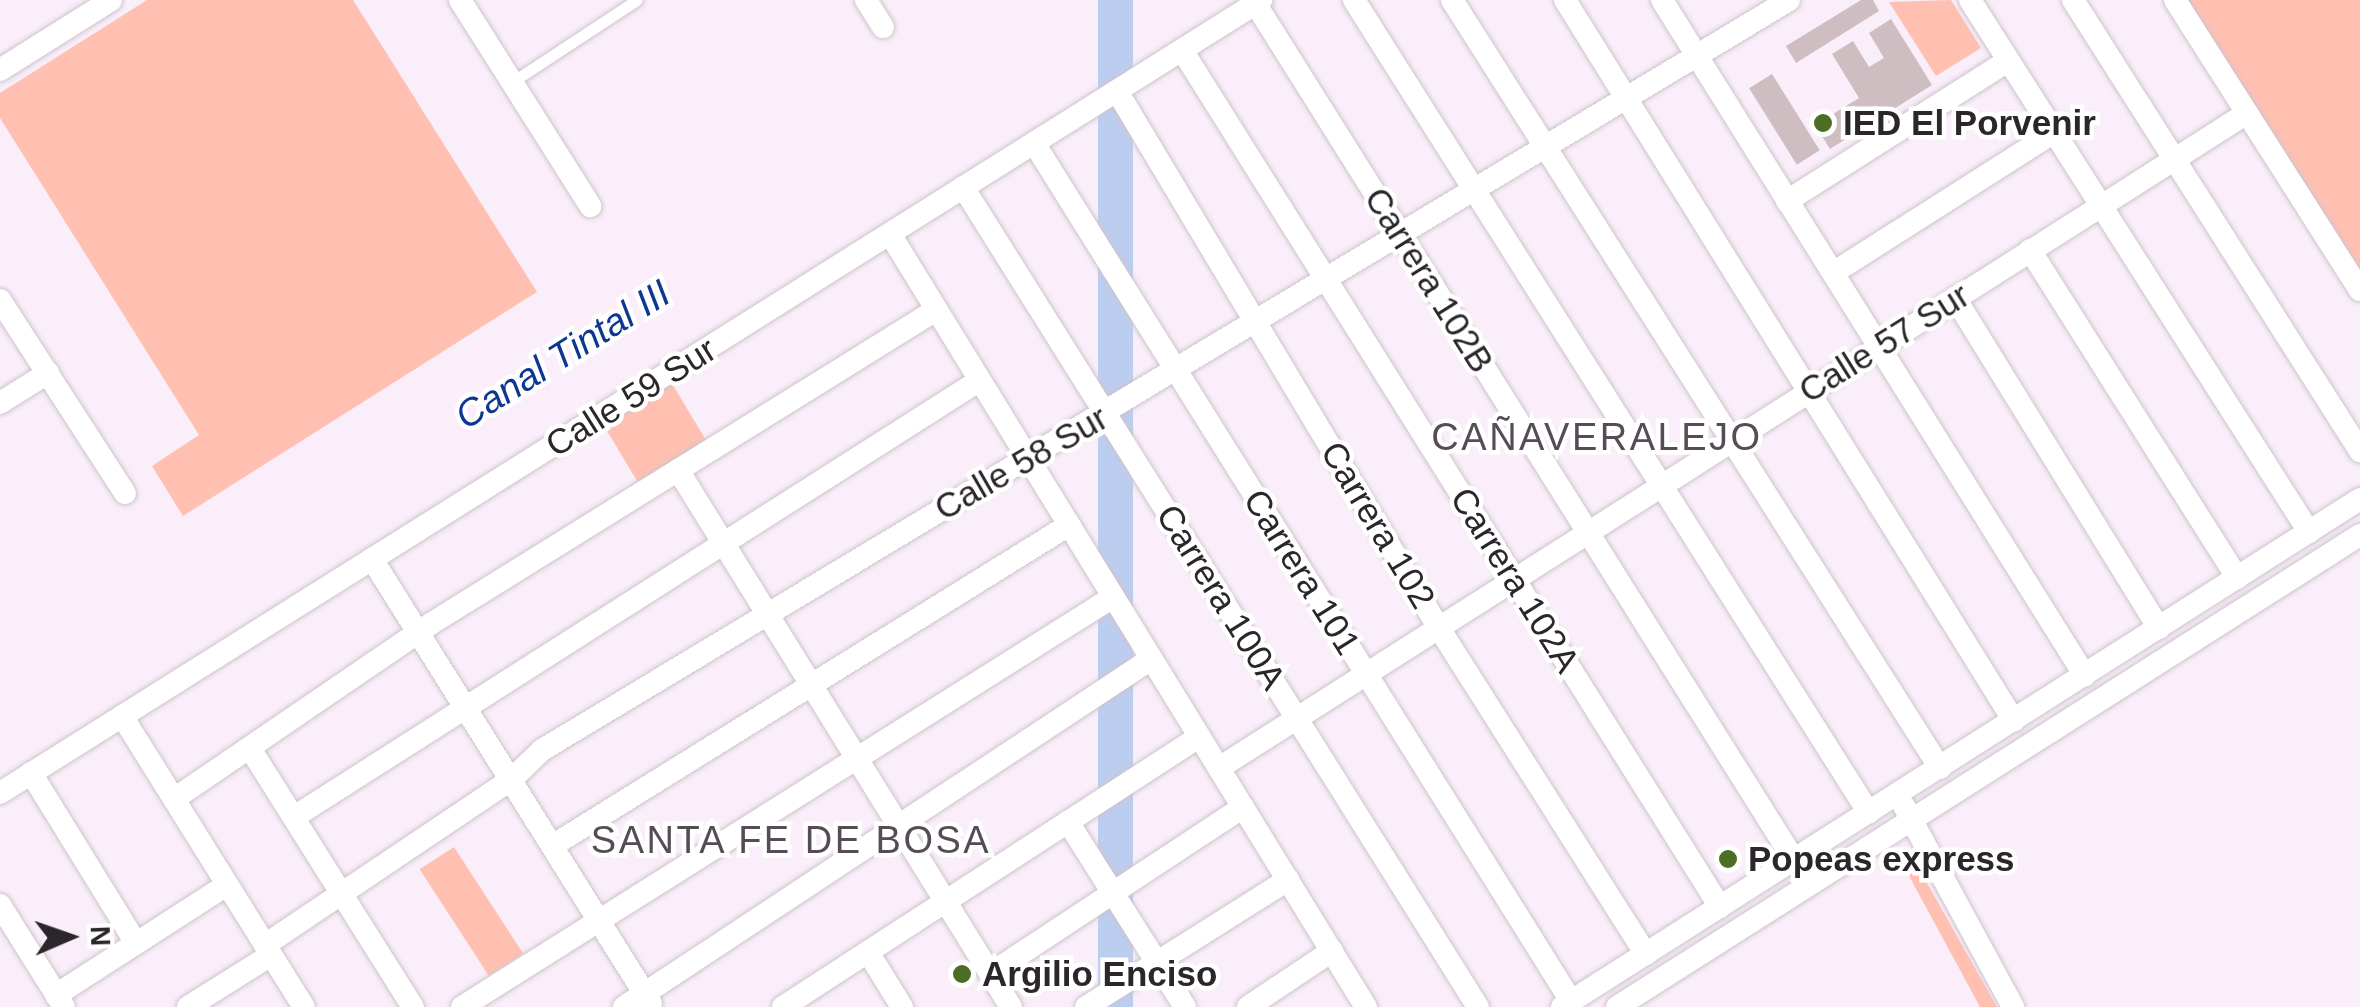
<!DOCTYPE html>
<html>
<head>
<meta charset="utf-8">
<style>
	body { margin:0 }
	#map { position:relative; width:2360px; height:1007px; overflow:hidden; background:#f9eef9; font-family:Helvetica,sans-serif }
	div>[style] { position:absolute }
	.green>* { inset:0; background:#ffc0b2; transform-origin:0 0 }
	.water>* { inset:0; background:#bccef0; transform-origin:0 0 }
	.building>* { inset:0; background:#cebec2; transform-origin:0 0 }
	.roads { filter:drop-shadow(0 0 2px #cec3cd) drop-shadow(0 0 2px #cec3cd) }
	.service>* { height:11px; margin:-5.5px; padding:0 5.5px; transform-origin:5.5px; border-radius:5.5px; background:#fff }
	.minor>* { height:22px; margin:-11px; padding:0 11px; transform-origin:11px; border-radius:11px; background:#fff }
	.dots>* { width:28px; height:28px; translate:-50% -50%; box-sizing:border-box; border:5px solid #fff; border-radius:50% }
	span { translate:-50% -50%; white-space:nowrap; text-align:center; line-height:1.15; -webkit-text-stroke:9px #fff; paint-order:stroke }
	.poi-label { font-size:35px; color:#2a262a; font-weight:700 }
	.left { translate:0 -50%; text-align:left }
	.street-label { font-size:35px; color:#2a262a }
	.water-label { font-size:38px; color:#0e3792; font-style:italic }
	.neighbourhood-label { font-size:38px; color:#554c55; letter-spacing:2.5px }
	.north { position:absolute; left:20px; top:887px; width:100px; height:100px; -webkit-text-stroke:8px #fff; paint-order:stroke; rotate:88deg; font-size:28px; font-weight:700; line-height:40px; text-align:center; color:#2a262a }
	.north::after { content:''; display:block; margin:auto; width:35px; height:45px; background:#2a262a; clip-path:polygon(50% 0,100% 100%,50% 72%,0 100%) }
</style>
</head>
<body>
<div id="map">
	<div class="green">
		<div style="clip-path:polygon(147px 0,353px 0,537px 292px,183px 516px,152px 466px,199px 435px,0 118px,0 93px)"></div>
		<div style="clip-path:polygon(1951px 0,1981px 48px,1936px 76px,1889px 2px)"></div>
		<div style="clip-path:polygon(2187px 0,2360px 0,2360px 271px)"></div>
		<div style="left:671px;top:382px;width:68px;height:80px;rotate:59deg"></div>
		<div style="left:454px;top:847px;width:127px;height:41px;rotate:57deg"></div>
		<div style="clip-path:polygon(1901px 861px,1915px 862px,1997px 1007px,1980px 1007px)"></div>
	</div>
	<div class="water">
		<div style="left:1098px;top:0;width:35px;height:1302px"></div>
	</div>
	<div class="building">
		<div style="clip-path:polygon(1861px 0,1873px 0,1879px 11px,1796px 63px,1786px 46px)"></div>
		<div style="clip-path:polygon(1891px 19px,1932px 85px,1830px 149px,1815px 125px,1859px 98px,1832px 54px,1853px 41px,1869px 67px,1884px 58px,1869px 33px)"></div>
		<div style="left:1772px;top:74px;width:90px;height:27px;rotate:58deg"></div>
	</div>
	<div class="roads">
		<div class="service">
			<div style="left:512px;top:82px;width:149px;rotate:-33.3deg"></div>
		</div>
		<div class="minor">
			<div style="left:460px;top:0;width:244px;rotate:57.7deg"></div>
			<div style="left:866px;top:0;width:32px;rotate:58deg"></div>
			<div style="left:1354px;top:0;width:962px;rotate:57.65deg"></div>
			<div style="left:1452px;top:0;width:910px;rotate:57.57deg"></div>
			<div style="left:1565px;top:0;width:849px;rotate:58.09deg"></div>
			<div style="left:1662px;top:0;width:797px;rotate:57.96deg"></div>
			<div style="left:1970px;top:0;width:631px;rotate:57.49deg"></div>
			<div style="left:2073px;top:0;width:535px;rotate:57.53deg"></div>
			<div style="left:2175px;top:0;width:344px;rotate:57.5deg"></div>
			<div style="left:1255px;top:3px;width:1012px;rotate:57.83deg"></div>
			<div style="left:1182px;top:50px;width:1012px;rotate:57.88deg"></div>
			<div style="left:0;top:70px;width:131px;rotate:-32.2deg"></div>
			<div style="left:1117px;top:91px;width:623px;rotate:59.07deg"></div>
			<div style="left:1437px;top:625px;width:390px;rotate:57.6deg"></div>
			<div style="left:1034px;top:143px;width:1012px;rotate:57.96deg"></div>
			<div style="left:963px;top:187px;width:968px;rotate:57.87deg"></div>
			<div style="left:1787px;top:201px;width:262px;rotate:-32.4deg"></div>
			<div style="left:890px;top:234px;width:908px;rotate:58.38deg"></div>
			<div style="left:2030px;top:250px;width:388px;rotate:57.7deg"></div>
			<div style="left:1833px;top:273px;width:262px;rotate:-32.5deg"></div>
			<div style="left:1955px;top:298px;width:388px;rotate:58.3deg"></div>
			<div style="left:0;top:300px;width:230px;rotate:57.1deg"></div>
			<div style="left:0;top:403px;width:57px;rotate:-32deg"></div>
			<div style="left:678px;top:470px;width:632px;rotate:58.2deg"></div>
			<div style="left:372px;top:559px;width:525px;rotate:57.91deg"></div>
			<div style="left:122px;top:716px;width:343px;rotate:58deg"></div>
			<div style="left:251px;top:750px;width:304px;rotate:57.8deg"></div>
			<div style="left:1219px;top:768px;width:1219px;rotate:-32.5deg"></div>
			<div style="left:31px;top:773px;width:200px;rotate:58.3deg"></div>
			<div style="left:0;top:793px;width:1490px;rotate:-32.16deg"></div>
			<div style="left:174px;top:799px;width:312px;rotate:-34.3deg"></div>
			<div style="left:432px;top:623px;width:593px;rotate:-31.84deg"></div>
			<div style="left:1904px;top:806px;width:229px;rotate:61.5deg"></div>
			<div style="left:294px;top:817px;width:813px;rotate:-32.5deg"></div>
			<div style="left:1068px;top:822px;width:219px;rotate:57.7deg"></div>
			<div style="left:552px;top:846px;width:609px;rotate:-31.84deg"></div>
			<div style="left:0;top:905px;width:120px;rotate:57.9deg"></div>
			<div style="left:265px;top:945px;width:298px;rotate:-33.9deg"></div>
			<div style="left:512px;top:779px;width:42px;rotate:-44deg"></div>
			<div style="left:542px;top:750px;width:1455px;rotate:-31.02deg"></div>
			<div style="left:868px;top:952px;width:65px;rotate:58.3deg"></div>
			<div style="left:990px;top:974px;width:303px;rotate:-33.4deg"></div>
			<div style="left:56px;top:995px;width:203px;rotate:-32.8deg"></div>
			<div style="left:188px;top:1007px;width:98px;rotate:-32.1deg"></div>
			<div style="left:462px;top:1007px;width:769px;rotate:-32.2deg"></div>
			<div style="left:624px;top:1007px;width:632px;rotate:-33.44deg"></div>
			<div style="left:783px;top:1007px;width:496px;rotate:-33deg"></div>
			<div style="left:1086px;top:1007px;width:239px;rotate:-32.2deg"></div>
			<div style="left:1248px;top:1007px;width:101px;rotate:-33.7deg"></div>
			<div style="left:1562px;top:1007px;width:946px;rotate:-32.48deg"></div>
			<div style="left:1617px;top:1007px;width:880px;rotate:-32.43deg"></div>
		</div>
	</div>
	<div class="dots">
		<div style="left:1823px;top:123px;background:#4c6d24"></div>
		<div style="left:1728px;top:859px;background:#4c6d24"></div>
		<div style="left:962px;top:974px;background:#4c6d24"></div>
	</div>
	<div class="poi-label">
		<span class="left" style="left:1843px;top:123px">IED El Porvenir</span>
		<span class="left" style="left:1748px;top:859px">Popeas express</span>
		<span class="left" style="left:982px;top:974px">Argilio Enciso</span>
	</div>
	<div class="street-label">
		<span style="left:1429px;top:280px;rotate:58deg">Carrera 102B</span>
		<span style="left:1884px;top:343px;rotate:-32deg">Calle 57 Sur</span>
		<span style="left:631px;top:397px;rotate:-32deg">Calle 59 Sur</span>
		<span style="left:1021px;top:463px;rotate:-30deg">Calle 58 Sur</span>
		<span style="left:1378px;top:525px;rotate:59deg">Carrera 102</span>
		<span style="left:1302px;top:572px;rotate:58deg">Carrera 101</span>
		<span style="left:1515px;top:580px;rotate:58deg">Carrera 102A</span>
		<span style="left:1221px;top:597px;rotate:58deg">Carrera 100A</span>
	</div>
	<div class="water-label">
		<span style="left:563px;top:355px;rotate:-32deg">Canal Tintal III</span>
	</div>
	<div class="neighbourhood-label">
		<span style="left:1597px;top:438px">CAÑAVERALEJO</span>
		<span style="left:791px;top:841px">SANTA FE DE BOSA</span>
	</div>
	<div class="north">N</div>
</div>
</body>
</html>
